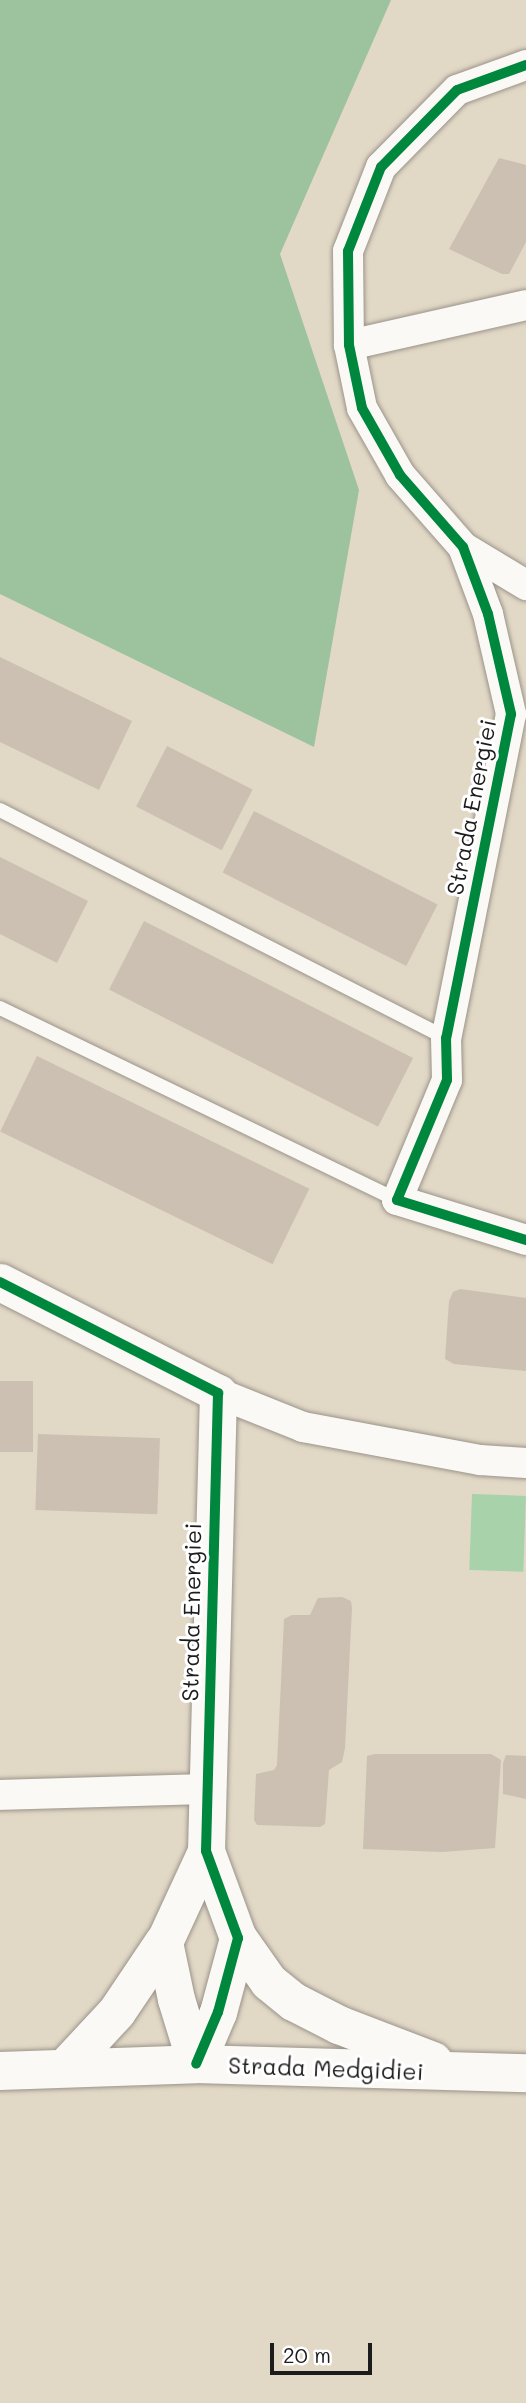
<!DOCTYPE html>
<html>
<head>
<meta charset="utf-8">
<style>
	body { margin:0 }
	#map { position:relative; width:526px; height:2403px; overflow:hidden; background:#e2d8c6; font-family:Mali,sans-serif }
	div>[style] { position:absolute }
	.green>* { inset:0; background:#a8d2a9; transform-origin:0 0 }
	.forest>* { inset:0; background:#9cc39d }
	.building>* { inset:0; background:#cbc0b2; transform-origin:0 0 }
	.roads { filter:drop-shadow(0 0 2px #9a948a) drop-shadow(0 0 2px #9a948a) }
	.service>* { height:14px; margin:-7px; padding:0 7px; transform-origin:7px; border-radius:7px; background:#fbf9f6 }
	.minor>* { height:30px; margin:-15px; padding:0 15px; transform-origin:15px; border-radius:15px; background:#fbf9f6 }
	.tertiary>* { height:37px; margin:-18.5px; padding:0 18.5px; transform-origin:18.5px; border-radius:18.5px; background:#fbf9f6 }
	.secondary>* { height:38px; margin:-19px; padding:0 19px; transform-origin:19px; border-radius:19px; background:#fbf9f6 }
	.cycleway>* { height:10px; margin:-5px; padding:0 5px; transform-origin:5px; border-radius:5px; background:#00873e }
	span { translate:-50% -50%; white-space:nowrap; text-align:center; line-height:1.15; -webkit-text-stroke:6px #fff; paint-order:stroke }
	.street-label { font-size:23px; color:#1c1c1c }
	.scale { position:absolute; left:270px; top:2343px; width:102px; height:32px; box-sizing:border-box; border:4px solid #1c1c1c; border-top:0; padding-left:9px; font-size:21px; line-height:24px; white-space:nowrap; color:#1c1c1c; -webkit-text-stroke:5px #fff; paint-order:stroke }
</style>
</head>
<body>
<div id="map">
	<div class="green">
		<div style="left:472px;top:1494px;width:54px;height:76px;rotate:2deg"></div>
	</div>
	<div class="forest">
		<div style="clip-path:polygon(0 0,391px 0,280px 254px,359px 490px,314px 747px,0 594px)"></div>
	</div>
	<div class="building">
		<div style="clip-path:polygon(499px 158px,526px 165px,526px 242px,509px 274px,502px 274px,449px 249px)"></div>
		<div style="clip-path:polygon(0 657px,132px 721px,99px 790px,0 742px)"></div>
		<div style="left:167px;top:746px;width:96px;height:68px;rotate:27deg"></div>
		<div style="left:254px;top:811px;width:206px;height:69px;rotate:27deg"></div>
		<div style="clip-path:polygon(0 857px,88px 901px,57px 963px,0 934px)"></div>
		<div style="left:144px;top:921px;width:302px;height:77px;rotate:27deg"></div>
		<div style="left:37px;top:1056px;width:303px;height:84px;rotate:26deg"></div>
		<div style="clip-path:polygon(460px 1289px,526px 1298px,526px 1371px,454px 1364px,445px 1359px,449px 1301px,453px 1292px)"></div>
		<div style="left:0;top:1381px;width:33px;height:71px"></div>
		<div style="left:38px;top:1434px;width:122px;height:76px;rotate:2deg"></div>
		<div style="clip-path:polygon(342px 1597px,351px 1601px,352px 1608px,345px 1748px,342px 1762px,329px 1770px,325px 1824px,320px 1827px,257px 1825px,254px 1820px,256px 1774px,274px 1770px,277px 1765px,284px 1619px,292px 1615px,310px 1615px,318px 1598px)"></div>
		<div style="clip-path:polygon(375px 1754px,491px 1754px,501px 1760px,495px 1848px,442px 1852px,363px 1849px,367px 1756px)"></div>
		<div style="clip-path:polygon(506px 1755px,526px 1756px,526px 1799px,503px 1794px,503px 1763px)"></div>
	</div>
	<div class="roads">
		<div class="service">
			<div style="left:0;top:810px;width:501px;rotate:27.08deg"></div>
			<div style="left:0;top:1008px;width:441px;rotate:25.8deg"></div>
		</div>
		<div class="minor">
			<div style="left:526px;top:65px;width:73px;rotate:160.1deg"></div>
			<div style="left:457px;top:90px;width:108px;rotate:134.6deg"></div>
			<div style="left:381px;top:167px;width:90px;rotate:111.4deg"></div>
			<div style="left:348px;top:251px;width:94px;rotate:89.4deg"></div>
			<div style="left:349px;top:345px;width:64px;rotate:78.3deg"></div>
			<div style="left:362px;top:408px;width:77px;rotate:60.4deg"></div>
			<div style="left:400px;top:475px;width:96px;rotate:48.8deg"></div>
			<div style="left:463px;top:547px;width:72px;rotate:69.5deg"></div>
			<div style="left:488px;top:614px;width:103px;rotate:77deg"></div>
			<div style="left:511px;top:714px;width:330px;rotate:101.3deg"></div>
			<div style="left:446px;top:1038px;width:42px;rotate:88.6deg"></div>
			<div style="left:447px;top:1080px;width:130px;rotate:112.6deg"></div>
			<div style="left:397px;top:1200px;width:135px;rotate:17.2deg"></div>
			<div style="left:349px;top:345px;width:181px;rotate:-12.7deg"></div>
			<div style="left:463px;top:547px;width:74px;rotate:31.1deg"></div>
			<div style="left:218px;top:1393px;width:92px;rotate:21.8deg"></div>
			<div style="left:303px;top:1427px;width:180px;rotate:10.6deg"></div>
			<div style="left:480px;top:1460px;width:46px;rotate:3.7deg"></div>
			<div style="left:0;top:1795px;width:208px;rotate:-1.7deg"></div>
		</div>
		<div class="tertiary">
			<div style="left:0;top:1282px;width:245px;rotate:27deg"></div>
			<div style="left:218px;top:1393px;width:458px;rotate:91.5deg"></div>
			<div style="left:206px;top:1851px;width:93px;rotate:69.8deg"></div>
			<div style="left:238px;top:1938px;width:77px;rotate:105.1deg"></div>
			<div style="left:218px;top:2012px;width:56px;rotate:112.9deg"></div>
			<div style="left:196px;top:2064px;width:68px;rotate:-107.1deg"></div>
			<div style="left:176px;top:1999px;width:58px;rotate:-101.9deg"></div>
			<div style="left:164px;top:1942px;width:100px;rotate:-65.2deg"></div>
		</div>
		<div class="secondary">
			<div style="left:238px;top:1938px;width:54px;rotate:54.8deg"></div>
			<div style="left:269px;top:1982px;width:32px;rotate:39deg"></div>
			<div style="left:294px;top:2002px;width:51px;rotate:27.1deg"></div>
			<div style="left:339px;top:2025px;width:101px;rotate:21deg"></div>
			<div style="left:65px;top:2068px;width:76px;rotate:-47.1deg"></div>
			<div style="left:117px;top:2012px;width:84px;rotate:-56.1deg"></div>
			<div style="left:0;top:2071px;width:196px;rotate:-2deg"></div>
			<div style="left:196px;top:2064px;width:330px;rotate:1.6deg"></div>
		</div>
	</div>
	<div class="cycleway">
		<div style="left:526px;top:65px;width:73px;rotate:160.1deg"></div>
		<div style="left:457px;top:90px;width:108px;rotate:134.6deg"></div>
		<div style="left:381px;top:167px;width:90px;rotate:111.4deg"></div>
		<div style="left:348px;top:251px;width:94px;rotate:89.4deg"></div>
		<div style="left:349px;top:345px;width:64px;rotate:78.3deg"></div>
		<div style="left:362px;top:408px;width:77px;rotate:60.4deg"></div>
		<div style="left:400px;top:475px;width:96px;rotate:48.8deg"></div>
		<div style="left:463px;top:547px;width:72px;rotate:69.5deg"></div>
		<div style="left:488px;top:614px;width:103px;rotate:77deg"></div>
		<div style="left:511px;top:714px;width:330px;rotate:101.3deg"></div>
		<div style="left:446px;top:1038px;width:42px;rotate:88.6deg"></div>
		<div style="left:447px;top:1080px;width:130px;rotate:112.6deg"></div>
		<div style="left:397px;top:1200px;width:135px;rotate:17.2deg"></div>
		<div style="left:0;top:1282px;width:245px;rotate:27deg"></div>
		<div style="left:218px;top:1393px;width:458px;rotate:91.5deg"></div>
		<div style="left:206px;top:1851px;width:93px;rotate:69.8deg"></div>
		<div style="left:238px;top:1938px;width:77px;rotate:105.1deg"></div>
		<div style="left:218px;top:2012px;width:56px;rotate:112.9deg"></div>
	</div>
	<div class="street-label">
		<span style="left:471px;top:807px;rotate:-79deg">Strada Energiei</span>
		<span style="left:191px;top:1612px;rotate:-89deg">Strada Energiei</span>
		<span style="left:326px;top:2068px;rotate:2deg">Strada Medgidiei</span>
	</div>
	<div class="scale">20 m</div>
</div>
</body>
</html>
